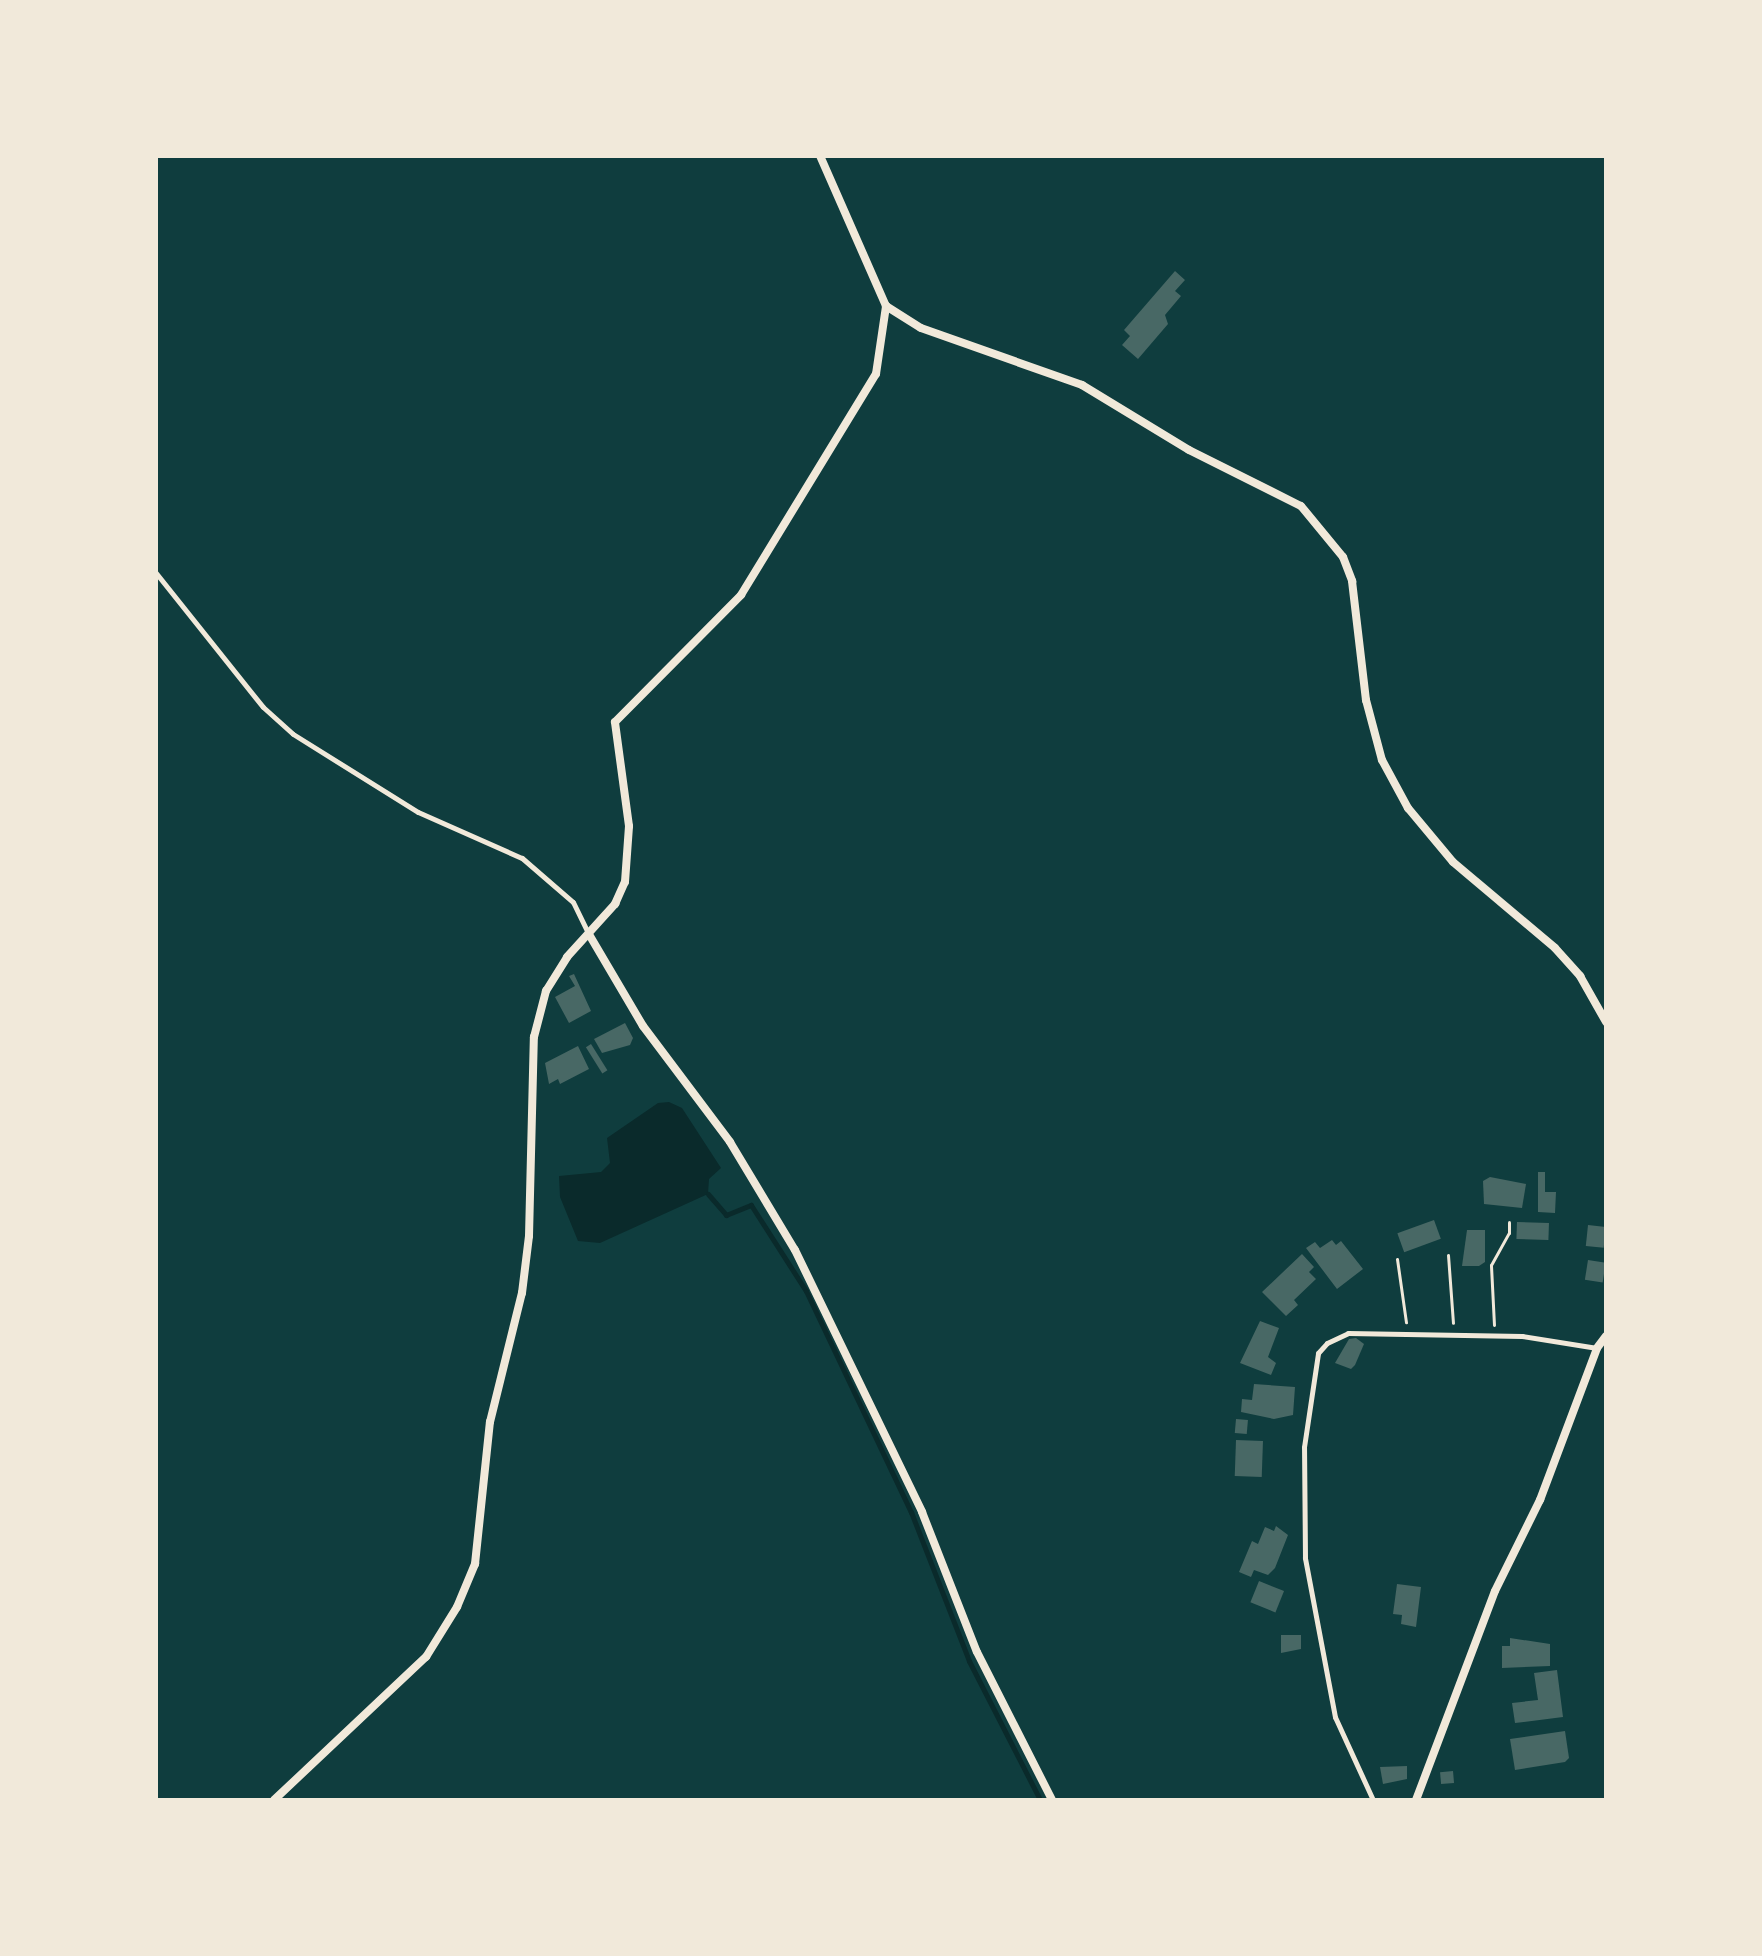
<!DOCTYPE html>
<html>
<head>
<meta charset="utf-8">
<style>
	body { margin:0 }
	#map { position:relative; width:1762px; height:1956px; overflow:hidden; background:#0f3d3e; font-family:"Alegreya Sans",sans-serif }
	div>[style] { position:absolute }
	.water>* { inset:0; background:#0a2a2b }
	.stream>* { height:5px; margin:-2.5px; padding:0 2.5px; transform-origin:2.5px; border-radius:2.5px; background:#0a2a2b }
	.building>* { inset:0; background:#486865; transform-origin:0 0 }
	.path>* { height:3px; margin:-1.5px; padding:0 1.5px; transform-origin:1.5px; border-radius:1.5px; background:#f1e9da }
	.service>* { height:5px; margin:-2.5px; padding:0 2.5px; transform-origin:2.5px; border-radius:2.5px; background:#f1e9da }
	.minor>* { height:8px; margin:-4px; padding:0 4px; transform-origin:4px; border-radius:4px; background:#f1e9da }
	span { translate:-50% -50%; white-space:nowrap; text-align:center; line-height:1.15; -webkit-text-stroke:7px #f1e9da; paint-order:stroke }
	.frame { position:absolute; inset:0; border:158px solid #f1e9da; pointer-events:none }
</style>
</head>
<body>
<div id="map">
	<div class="water">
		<div style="clip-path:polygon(669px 1102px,682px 1108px,721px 1168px,709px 1179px,708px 1194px,600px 1243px,578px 1241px,560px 1197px,559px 1176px,601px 1172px,610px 1163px,607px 1138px,658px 1103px)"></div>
	</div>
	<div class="stream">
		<div style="left:708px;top:1194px;width:28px;rotate:49deg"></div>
		<div style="left:726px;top:1215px;width:27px;rotate:-22deg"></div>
		<div style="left:751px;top:1205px;width:102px;rotate:57.4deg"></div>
		<div style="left:806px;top:1291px;width:245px;rotate:64.6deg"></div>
		<div style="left:911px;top:1512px;width:160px;rotate:68.7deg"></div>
		<div style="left:969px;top:1661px;width:156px;rotate:62.9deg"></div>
	</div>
	<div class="building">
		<div style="clip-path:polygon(1175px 271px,1185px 280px,1175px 291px,1181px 296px,1165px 315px,1168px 324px,1138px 359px,1122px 345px,1130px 336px,1124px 330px)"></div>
		<div style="clip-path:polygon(574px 974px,591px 1011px,569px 1023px,555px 997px,575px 986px,569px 976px)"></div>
		<div style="clip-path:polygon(625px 1023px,633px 1038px,630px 1045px,602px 1053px,594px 1039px)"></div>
		<div style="left:591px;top:1044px;width:31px;height:6px;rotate:58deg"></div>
		<div style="clip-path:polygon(578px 1046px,589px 1069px,560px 1084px,558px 1079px,549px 1084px,545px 1063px)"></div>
		<div style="clip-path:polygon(1538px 1172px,1545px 1172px,1545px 1192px,1556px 1192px,1555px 1213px,1538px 1212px)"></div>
		<div style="clip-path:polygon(1490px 1177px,1526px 1184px,1522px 1208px,1484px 1204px,1483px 1181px)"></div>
		<div style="left:1434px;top:1220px;width:20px;height:39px;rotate:70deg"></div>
		<div style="left:1517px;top:1222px;width:32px;height:17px;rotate:2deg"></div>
		<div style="left:1588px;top:1225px;width:18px;height:21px;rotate:6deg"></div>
		<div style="clip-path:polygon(1467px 1230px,1485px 1230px,1485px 1262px,1479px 1266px,1462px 1266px)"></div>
		<div style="clip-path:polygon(1332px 1240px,1336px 1245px,1341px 1241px,1363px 1269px,1337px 1289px,1306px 1248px,1315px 1242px,1320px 1248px)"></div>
		<div style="clip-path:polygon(1302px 1254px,1314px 1267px,1309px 1272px,1316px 1279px,1294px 1300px,1298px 1305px,1286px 1316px,1262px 1292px)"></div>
		<div style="left:1588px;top:1260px;width:18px;height:20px;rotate:9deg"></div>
		<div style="clip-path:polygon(1260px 1321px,1279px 1328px,1268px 1357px,1276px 1363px,1271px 1375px,1240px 1363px)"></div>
		<div style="clip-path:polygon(1356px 1338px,1364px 1344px,1355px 1365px,1351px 1369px,1335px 1363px,1349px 1339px)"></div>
		<div style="clip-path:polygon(1254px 1384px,1295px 1387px,1293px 1415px,1274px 1419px,1241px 1412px,1242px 1399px,1252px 1400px)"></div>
		<div style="left:1236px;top:1419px;width:12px;height:14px;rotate:5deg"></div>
		<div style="left:1236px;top:1440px;width:27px;height:36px;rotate:2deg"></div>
		<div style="clip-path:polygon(1276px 1526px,1288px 1535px,1275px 1568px,1268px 1575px,1254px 1570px,1251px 1577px,1239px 1572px,1252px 1541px,1258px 1544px,1265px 1527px,1274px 1531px)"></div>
		<div style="left:1259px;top:1581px;width:27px;height:23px;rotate:22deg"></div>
		<div style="clip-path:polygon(1397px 1584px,1421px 1587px,1416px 1627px,1401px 1624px,1402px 1615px,1393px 1614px)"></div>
		<div style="clip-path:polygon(1281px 1635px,1301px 1635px,1301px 1649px,1281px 1653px)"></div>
		<div style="clip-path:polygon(1510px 1638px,1550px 1644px,1550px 1666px,1502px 1668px,1502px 1646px,1510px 1646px)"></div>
		<div style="clip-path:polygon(1557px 1670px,1563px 1717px,1515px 1723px,1512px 1703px,1538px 1700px,1534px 1673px)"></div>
		<div style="clip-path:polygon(1565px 1731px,1569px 1758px,1565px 1762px,1515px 1770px,1510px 1739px)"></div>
		<div style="clip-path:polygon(1407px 1766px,1407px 1779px,1383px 1784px,1380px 1767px)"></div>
		<div style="left:1453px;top:1771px;width:12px;height:13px;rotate:85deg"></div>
	</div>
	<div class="path">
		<div style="left:1448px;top:1255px;width:68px;rotate:85.8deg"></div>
		<div style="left:1397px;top:1259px;width:64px;rotate:81.9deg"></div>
		<div style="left:1494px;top:1325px;width:60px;rotate:-92.9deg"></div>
		<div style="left:1491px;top:1265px;width:37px;rotate:-61deg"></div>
		<div style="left:1509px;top:1233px;width:11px;rotate:-90deg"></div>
	</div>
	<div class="service">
		<div style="left:156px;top:573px;width:171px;rotate:51.4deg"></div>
		<div style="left:263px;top:707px;width:40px;rotate:42deg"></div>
		<div style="left:293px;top:734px;width:147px;rotate:32deg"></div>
		<div style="left:418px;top:812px;width:114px;rotate:23.9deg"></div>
		<div style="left:522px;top:858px;width:67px;rotate:40.8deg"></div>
		<div style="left:573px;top:902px;width:34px;rotate:64deg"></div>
		<div style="left:1373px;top:1800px;width:91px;rotate:-114.6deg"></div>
		<div style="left:1335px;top:1717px;width:162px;rotate:-100.7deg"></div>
		<div style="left:1305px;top:1558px;width:111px;rotate:-90.5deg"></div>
		<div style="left:1304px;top:1447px;width:95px;rotate:-81.5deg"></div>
		<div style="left:1318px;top:1353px;width:13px;rotate:-48deg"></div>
		<div style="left:1327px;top:1343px;width:23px;rotate:-25deg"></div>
		<div style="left:1348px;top:1333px;width:174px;rotate:1deg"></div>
		<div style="left:1522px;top:1336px;width:76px;rotate:9.1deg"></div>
	</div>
	<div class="minor">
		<div style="left:886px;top:306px;width:41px;rotate:32.2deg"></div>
		<div style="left:921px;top:328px;width:171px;rotate:19.5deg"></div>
		<div style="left:1082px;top:385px;width:125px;rotate:31.3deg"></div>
		<div style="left:1189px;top:450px;width:125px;rotate:26.6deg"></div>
		<div style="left:1301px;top:506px;width:66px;rotate:50.5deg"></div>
		<div style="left:1343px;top:557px;width:26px;rotate:69deg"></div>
		<div style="left:1352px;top:581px;width:120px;rotate:83.3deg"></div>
		<div style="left:1366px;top:700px;width:62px;rotate:75.1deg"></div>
		<div style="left:1382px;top:760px;width:55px;rotate:61.6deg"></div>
		<div style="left:1408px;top:808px;width:70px;rotate:50.2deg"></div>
		<div style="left:1453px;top:862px;width:133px;rotate:40.1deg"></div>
		<div style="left:1555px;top:948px;width:38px;rotate:48deg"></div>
		<div style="left:1580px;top:976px;width:53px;rotate:60.5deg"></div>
		<div style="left:590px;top:936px;width:104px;rotate:59.5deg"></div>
		<div style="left:643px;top:1026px;width:145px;rotate:53.1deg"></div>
		<div style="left:730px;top:1142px;width:126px;rotate:59deg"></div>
		<div style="left:795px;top:1250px;width:291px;rotate:64.1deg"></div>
		<div style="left:922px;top:1512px;width:150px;rotate:68.6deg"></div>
		<div style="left:977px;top:1652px;width:166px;rotate:63.1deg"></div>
		<div style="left:274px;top:1800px;width:209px;rotate:-43.3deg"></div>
		<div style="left:426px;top:1657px;width:59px;rotate:-58.2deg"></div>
		<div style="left:457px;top:1607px;width:47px;rotate:-67.3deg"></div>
		<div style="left:475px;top:1564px;width:143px;rotate:-84deg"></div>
		<div style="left:490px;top:1422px;width:133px;rotate:-76.1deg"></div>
		<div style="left:522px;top:1293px;width:57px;rotate:-83deg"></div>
		<div style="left:529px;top:1236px;width:199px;rotate:-88.6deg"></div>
		<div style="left:534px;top:1037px;width:48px;rotate:-75.4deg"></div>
		<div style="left:546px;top:991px;width:40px;rotate:-58deg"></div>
		<div style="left:567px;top:957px;width:72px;rotate:-47.8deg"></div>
		<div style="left:615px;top:904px;width:24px;rotate:-66deg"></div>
		<div style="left:625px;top:882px;width:56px;rotate:-85.9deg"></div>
		<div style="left:629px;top:826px;width:105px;rotate:-97.7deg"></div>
		<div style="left:615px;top:722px;width:179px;rotate:-45.2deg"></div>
		<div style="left:741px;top:595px;width:259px;rotate:-58.6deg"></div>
		<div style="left:876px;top:374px;width:69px;rotate:-81.6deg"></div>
		<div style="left:886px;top:306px;width:164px;rotate:-113.7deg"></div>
		<div style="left:1416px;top:1800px;width:223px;rotate:-69.3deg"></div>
		<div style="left:1495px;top:1591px;width:102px;rotate:-63.7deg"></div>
		<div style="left:1540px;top:1500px;width:162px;rotate:-69.4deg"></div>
		<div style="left:1597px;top:1348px;width:15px;rotate:-53deg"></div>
	</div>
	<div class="frame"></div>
</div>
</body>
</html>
